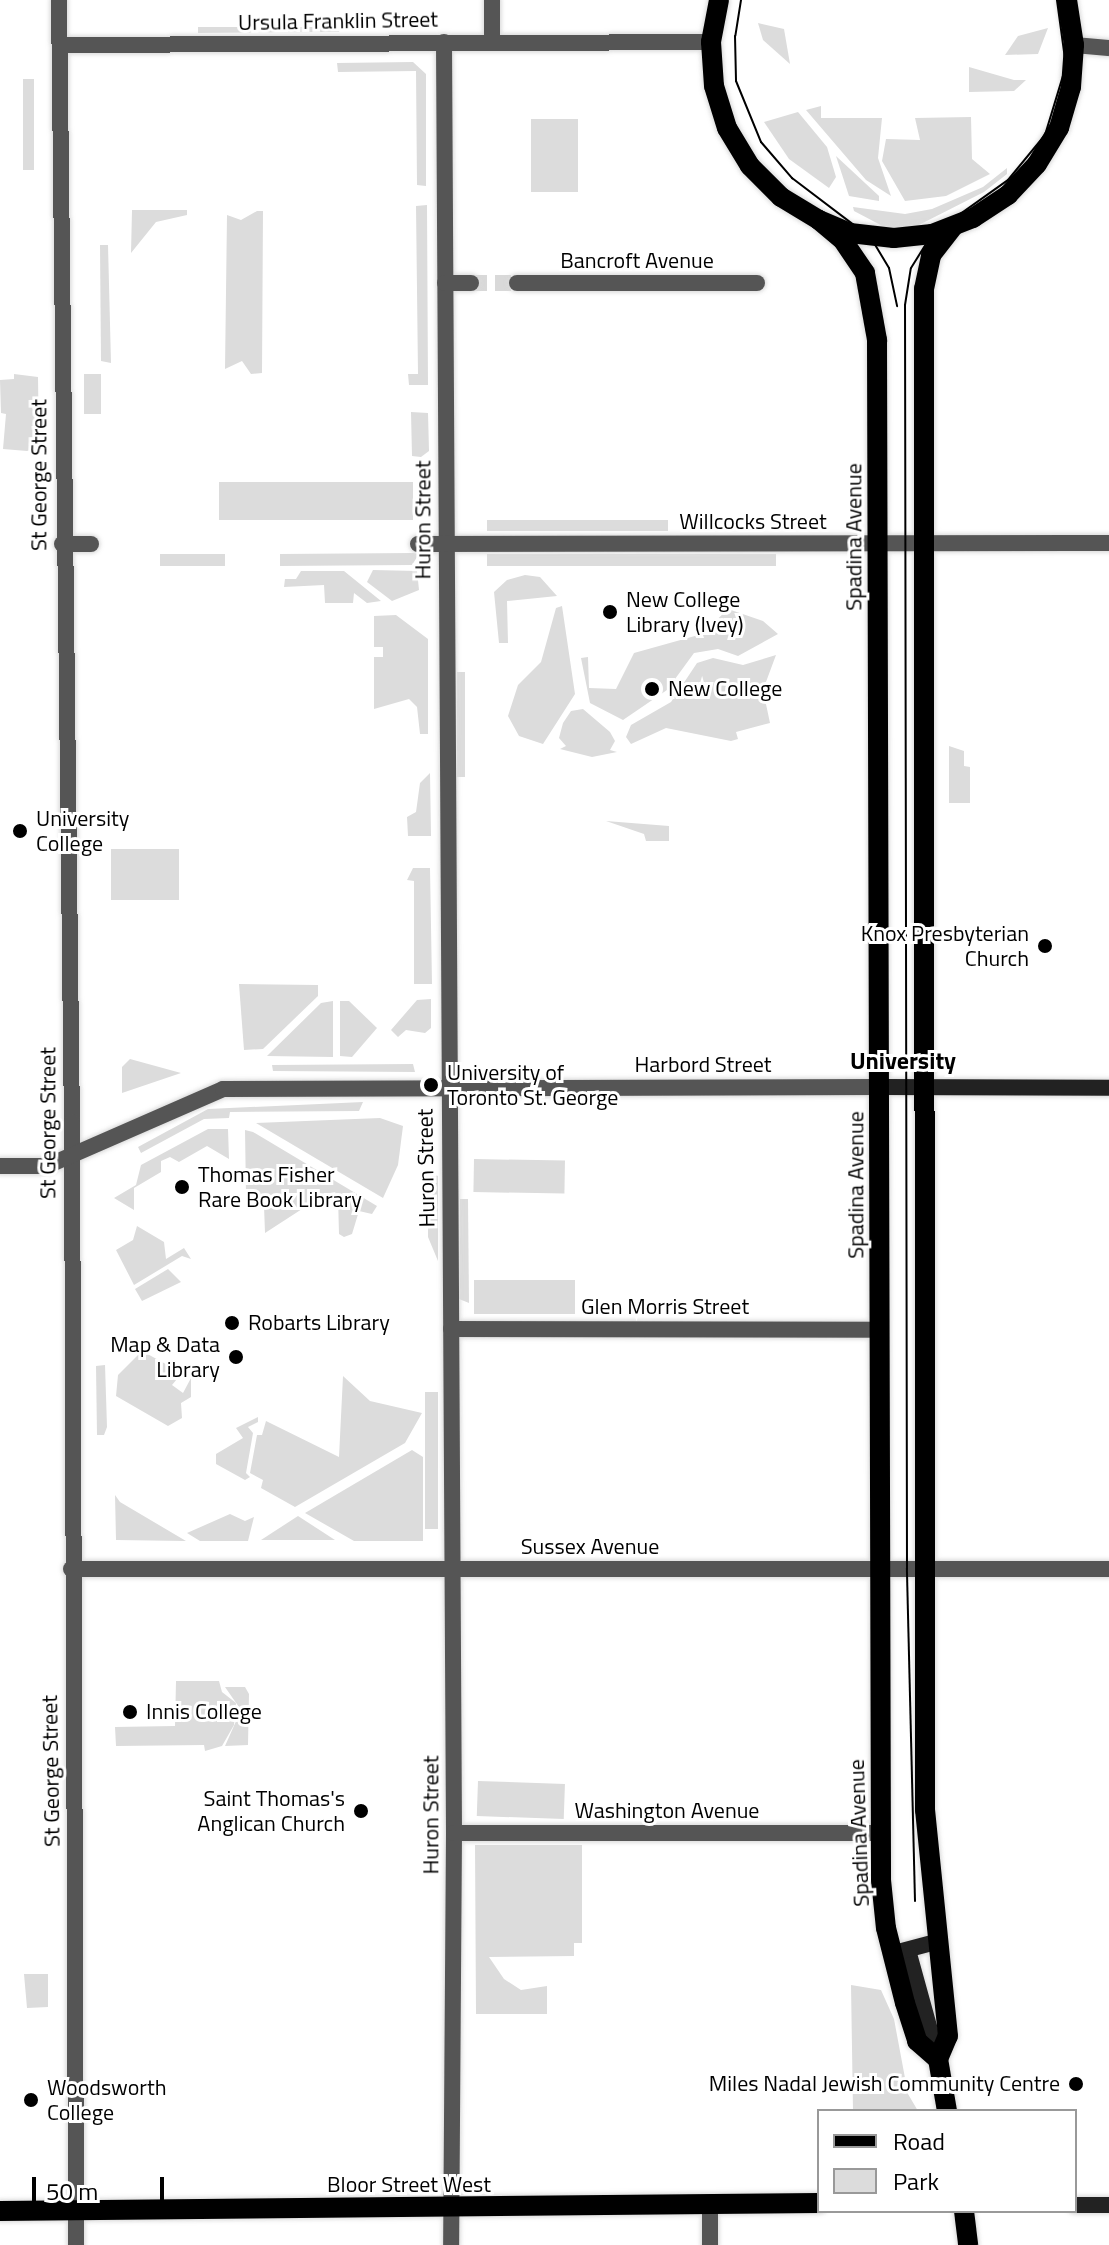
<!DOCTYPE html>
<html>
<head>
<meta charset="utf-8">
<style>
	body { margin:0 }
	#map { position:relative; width:1109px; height:2245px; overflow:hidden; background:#fff; font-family:"Titillium Web",sans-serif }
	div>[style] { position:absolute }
	.green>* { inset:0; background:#dcdcdc; transform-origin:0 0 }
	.minor-tunnel>* { height:16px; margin-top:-8px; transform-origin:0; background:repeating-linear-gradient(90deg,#d9d9d9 0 16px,transparent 0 24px) }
	.roads { filter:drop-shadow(0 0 2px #dbdbdb) drop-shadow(0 0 2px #dbdbdb) }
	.minor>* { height:16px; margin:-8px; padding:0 8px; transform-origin:8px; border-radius:8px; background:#555 }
	.tertiary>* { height:16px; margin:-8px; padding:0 8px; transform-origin:8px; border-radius:8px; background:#555 }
	.secondary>* { height:16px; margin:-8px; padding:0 8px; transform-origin:8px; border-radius:8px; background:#222 }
	.primary>* { height:20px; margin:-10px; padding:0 10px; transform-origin:10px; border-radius:10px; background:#000 }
	.tram>* { height:2px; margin:-1px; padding:0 1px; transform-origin:1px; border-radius:1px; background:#000 }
	.dots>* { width:22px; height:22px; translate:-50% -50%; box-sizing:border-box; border:4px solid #fff; border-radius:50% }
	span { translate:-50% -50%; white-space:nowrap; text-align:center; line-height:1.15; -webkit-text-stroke:6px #fff; paint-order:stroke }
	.street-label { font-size:22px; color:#000 }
	.poi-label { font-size:22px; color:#000 }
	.left { translate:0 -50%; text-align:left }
	.right { translate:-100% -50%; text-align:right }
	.neighbourhood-label { font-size:24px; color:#000; font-weight:700 }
	.legend { position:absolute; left:817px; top:2109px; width:260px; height:104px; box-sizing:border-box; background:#fff; border:2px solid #999; margin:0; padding:10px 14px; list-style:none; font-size:24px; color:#000 }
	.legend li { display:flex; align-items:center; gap:16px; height:40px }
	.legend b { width:40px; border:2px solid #999 }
	.scale { position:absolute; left:32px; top:2177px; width:132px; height:36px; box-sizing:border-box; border:4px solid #000; border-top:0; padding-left:10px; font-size:24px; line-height:28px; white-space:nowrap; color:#000; -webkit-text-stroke:6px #fff; paint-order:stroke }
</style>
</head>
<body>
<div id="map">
	<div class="green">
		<div style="clip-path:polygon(758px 23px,784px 29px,790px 64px,763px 40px)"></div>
		<div style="clip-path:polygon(198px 27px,340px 27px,339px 32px,198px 33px)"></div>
		<div style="clip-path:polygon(1048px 28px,1038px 54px,1005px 55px,1018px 36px)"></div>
		<div style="clip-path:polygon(413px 62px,426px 74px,426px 186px,417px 185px,416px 71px,338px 72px,337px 63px)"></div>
		<div style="clip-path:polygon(969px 67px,1014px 80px,1026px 80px,1014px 91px,969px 92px)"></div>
		<div style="left:23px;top:79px;width:11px;height:91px"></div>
		<div style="clip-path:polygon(821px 106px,821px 118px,882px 118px,878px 158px,891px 196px,866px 180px,806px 110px)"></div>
		<div style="clip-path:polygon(798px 112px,827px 147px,836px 177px,829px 188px,789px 159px,764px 122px)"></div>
		<div style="clip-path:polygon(971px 117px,972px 159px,990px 174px,946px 196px,905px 201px,882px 161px,886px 139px,920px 140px,915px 118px)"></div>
		<div style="left:531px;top:119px;width:47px;height:73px"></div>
		<div style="clip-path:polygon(836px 156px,879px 196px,879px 201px,849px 196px)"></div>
		<div style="clip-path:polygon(1007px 168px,1007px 174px,984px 192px,907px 231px,892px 231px,854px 211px,853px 207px,905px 214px,932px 209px,983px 187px)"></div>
		<div style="clip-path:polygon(427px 205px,428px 385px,409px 385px,408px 374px,418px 374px,416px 206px)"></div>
		<div style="clip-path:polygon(132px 210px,187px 210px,187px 215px,156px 222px,131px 253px)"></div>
		<div style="clip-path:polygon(257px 211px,263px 211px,262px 373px,251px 374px,242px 361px,225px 369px,227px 215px,241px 220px)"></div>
		<div style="clip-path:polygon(100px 245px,108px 245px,111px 363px,101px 361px)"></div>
		<div style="clip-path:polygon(14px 374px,38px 377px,39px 447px,27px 451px,3px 449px,6px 414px,1px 413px,0 380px,14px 379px)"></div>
		<div style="left:84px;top:374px;width:17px;height:40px"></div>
		<div style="clip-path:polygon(411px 412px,428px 413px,429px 451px,421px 457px,412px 456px)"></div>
		<div style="left:219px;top:482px;width:194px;height:38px"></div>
		<div style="left:668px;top:520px;width:11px;height:181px;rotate:90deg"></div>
		<div style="left:160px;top:554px;width:65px;height:12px"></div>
		<div style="clip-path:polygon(280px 554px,413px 553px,419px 554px,412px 565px,280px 566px)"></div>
		<div style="left:487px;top:554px;width:289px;height:12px"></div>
		<div style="clip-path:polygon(373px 570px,417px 571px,419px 590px,392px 601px,367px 582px)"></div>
		<div style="clip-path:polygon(301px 571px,344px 571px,381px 601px,367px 603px,354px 593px,353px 603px,325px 603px,324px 585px,284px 587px,285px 579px,296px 579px)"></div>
		<div style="clip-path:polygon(525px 575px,540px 577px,557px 596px,507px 601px,508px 643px,499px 643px,494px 592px,507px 580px)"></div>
		<div style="clip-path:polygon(562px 606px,575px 694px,543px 744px,519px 736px,508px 716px,518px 685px,541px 662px,556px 608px)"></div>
		<div style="clip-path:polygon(728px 609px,763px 621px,778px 634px,738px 656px,718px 649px,694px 653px,667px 690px,623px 720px,590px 703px,581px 658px,588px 657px,589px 688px,616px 689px,634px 653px,702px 634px)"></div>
		<div style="clip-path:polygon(396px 615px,428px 639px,428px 734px,420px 734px,417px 707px,409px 699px,374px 709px,374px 657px,383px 657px,383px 647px,374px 647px,374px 616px)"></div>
		<div style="clip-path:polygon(776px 655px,763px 690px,770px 723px,736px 732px,738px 739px,731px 741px,666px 728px,631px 744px,626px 737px,631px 725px,671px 702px,697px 663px,713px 658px,743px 665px)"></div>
		<div style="left:457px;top:672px;width:8px;height:105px"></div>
		<div style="clip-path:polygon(583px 709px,610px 732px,615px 741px,610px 750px,617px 752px,592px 757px,560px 749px,566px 746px,559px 738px,563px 723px,571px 711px)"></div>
		<div style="clip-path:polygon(949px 746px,964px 751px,964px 766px,970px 767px,970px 803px,949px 803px)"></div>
		<div style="clip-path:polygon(430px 773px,431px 836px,408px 836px,407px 817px,416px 812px,420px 783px)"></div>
		<div style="clip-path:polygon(606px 821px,669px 826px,669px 841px,646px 841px,644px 834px)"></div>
		<div style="left:111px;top:849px;width:68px;height:51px"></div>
		<div style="clip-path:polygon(413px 868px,430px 868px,432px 984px,414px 984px,414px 881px,407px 880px)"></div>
		<div style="clip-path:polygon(239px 984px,318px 985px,318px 996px,263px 1049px,244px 1050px)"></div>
		<div style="clip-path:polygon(431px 999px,431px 1028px,425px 1033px,406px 1030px,398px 1037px,391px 1030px,417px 1000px)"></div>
		<div style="clip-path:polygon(333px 1001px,333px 1057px,267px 1056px,321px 1003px)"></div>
		<div style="clip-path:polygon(340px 1001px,349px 1001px,377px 1028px,352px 1057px,340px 1056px)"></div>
		<div style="clip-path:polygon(130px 1059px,181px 1073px,122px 1093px,122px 1067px)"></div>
		<div style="clip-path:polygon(413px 1064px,415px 1072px,273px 1071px,272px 1065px)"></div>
		<div style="clip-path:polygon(363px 1102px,359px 1111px,230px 1112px,229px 1118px,204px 1119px,141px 1153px,138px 1147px,208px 1109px)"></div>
		<div style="clip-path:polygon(380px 1118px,403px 1126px,398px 1165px,383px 1198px,256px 1123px)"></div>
		<div style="clip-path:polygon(208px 1129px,228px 1129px,229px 1159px,207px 1146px,179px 1162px,170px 1157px,161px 1161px,161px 1172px,134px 1188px,134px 1210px,114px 1198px,136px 1185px,141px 1165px)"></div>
		<div style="clip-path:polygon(245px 1130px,253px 1132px,377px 1206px,372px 1214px,359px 1211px,352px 1234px,344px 1237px,339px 1234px,338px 1197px,320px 1207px,319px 1198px,265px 1233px,264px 1206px,246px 1195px)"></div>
		<div style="left:474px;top:1159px;width:91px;height:33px;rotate:1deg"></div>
		<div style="clip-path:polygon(428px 1172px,438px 1176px,438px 1261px,428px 1237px)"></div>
		<div style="clip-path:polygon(460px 1199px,468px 1199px,469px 1303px,459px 1299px)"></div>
		<div style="clip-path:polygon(137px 1226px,164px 1242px,166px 1259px,184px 1248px,191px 1259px,182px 1256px,134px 1285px,116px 1250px,133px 1240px)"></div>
		<div style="clip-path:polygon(168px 1269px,181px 1282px,142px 1301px,135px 1289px)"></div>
		<div style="left:474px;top:1280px;width:101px;height:34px"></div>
		<div style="clip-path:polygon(142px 1351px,182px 1373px,172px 1385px,183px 1393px,191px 1378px,191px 1397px,181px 1403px,182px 1418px,168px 1426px,116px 1396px,118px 1375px)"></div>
		<div style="clip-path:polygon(105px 1365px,107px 1427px,104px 1435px,97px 1435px,96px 1366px)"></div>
		<div style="clip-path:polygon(343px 1376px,370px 1401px,422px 1413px,405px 1443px,295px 1507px,261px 1488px,263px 1480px,250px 1473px,257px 1435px,262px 1435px,266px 1421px,339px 1457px)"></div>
		<div style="left:438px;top:1392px;width:137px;height:13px;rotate:90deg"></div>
		<div style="clip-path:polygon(258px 1417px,258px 1422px,248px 1427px,253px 1433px,246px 1473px,250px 1477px,245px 1480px,216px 1464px,216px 1454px,243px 1438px,236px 1428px)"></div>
		<div style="clip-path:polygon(412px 1450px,423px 1457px,423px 1541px,354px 1541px,305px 1513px)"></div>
		<div style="clip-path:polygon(115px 1495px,120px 1502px,186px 1541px,116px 1540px)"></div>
		<div style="clip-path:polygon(230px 1514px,245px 1521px,254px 1517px,248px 1541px,200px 1541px,187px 1533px)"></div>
		<div style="clip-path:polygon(298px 1516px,335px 1540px,261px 1540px)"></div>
		<div style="clip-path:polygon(176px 1681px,219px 1681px,222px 1692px,236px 1703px,234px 1725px,222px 1746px,205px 1751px,204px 1745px,116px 1746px,115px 1727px,175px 1726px)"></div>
		<div style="clip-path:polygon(225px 1687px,245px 1687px,249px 1694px,248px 1745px,225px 1746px,241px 1710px)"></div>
		<div style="left:478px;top:1781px;width:87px;height:35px;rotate:2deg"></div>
		<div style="clip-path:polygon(475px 1845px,582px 1845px,582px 1943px,574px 1943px,574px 1956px,489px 1957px,504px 1979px,521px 1990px,547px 1986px,547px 2014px,476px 2014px)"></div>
		<div style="clip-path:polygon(24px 1974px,48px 1974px,48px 2007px,27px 2008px)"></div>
		<div style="clip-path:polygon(851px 1985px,881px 1990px,894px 2019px,908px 2094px,918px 2111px,853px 2111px)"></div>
	</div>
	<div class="minor-tunnel">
		<div style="left:471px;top:283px;width:46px"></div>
	</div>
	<div class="roads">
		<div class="minor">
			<div style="left:492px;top:0;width:41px;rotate:90deg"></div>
			<div style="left:444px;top:42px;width:1791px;rotate:89.68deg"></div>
			<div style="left:454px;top:1833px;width:412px;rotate:90.4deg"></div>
			<div style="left:61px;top:45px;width:650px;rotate:-0.26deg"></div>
			<div style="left:1074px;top:45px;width:35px;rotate:5deg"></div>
			<div style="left:445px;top:283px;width:26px"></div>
			<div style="left:517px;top:283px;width:240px"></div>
			<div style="left:62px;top:544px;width:29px"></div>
			<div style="left:418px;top:544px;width:691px;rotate:-0.08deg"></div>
			<div style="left:451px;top:1329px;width:429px;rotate:0.1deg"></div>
			<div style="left:71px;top:1569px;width:1038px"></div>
			<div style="left:454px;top:1833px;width:426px"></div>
			<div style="left:76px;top:2211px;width:34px;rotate:90deg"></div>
			<div style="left:710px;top:2245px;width:40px;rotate:-90deg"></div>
		</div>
		<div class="tertiary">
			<div style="left:59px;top:0;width:1122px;rotate:89.34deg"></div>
			<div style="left:72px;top:1122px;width:1089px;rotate:89.79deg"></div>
			<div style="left:0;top:1166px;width:47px"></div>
			<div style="left:47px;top:1166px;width:192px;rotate:-23.6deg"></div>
			<div style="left:223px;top:1089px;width:656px;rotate:-0.17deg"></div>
		</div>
		<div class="secondary">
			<div style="left:879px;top:1087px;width:230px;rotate:0.2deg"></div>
			<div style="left:908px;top:1950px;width:113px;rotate:74.6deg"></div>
			<div style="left:898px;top:1952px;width:38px;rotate:-15deg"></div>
			<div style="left:1075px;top:2205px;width:34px"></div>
		</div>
		<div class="primary">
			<div style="left:719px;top:0;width:43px;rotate:100.8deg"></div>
			<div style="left:711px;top:42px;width:44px;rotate:86.1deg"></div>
			<div style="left:714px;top:86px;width:44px;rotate:72.8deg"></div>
			<div style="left:727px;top:128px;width:44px;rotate:58.8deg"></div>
			<div style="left:750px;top:166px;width:44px;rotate:45deg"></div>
			<div style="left:781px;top:197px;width:44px;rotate:31.2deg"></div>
			<div style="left:819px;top:220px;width:34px;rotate:23deg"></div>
			<div style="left:850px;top:233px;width:44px;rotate:6.5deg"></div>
			<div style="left:894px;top:238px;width:38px;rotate:-6deg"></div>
			<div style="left:932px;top:234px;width:44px;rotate:-21.3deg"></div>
			<div style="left:973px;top:218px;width:42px;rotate:-33.3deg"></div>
			<div style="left:1008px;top:195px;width:42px;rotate:-46.9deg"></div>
			<div style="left:1037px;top:164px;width:42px;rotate:-58.6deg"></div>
			<div style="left:1059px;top:128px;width:43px;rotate:-73.7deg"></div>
			<div style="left:1071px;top:87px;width:42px;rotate:-85.9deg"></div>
			<div style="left:1074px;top:45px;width:46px;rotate:-98.8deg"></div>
			<div style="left:819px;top:220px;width:30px;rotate:40deg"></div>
			<div style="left:842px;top:239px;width:41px;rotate:55.9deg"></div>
			<div style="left:865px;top:273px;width:68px;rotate:79.8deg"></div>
			<div style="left:877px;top:340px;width:1540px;rotate:89.85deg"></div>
			<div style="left:881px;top:1880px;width:48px;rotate:84.1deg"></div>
			<div style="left:886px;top:1928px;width:77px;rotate:75.8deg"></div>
			<div style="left:905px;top:2003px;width:40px;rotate:72deg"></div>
			<div style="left:917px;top:2041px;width:28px;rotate:41deg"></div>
			<div style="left:947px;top:2111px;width:53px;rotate:-99.8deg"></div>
			<div style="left:938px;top:2059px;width:25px;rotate:-67deg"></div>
			<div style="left:948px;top:2036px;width:227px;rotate:-95.8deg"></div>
			<div style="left:925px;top:1810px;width:1521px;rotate:-90.04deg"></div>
			<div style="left:924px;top:289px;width:35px;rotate:-78deg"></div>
			<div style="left:931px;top:255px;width:36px;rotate:-52deg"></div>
			<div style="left:0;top:2211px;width:819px;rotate:-0.56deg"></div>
			<div style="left:964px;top:2211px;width:34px;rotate:83deg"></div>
		</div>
	</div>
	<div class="tram">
		<div style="left:741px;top:0;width:36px;rotate:99deg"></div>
		<div style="left:735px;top:36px;width:45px;rotate:88.7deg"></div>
		<div style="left:736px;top:81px;width:66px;rotate:67.7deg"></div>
		<div style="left:761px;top:142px;width:48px;rotate:49.3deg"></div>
		<div style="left:792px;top:178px;width:99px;rotate:37.2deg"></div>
		<div style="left:871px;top:238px;width:35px;rotate:59deg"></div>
		<div style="left:889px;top:268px;width:39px;rotate:78deg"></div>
		<div style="left:915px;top:1901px;width:332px;rotate:-91.4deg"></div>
		<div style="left:907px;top:1569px;width:1264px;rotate:-90.09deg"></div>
		<div style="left:905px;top:305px;width:37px;rotate:-81deg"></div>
		<div style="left:911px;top:268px;width:40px;rotate:-58deg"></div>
		<div style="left:932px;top:234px;width:93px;rotate:-35.4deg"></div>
		<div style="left:1008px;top:180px;width:58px;rotate:-50.6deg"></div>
		<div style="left:1045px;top:135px;width:72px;rotate:-73.1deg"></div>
		<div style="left:1066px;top:66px;width:67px;rotate:-97.8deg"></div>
	</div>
	<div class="dots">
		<div style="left:610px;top:612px;background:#000"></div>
		<div style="left:652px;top:689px;background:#000"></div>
		<div style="left:20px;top:831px;background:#000"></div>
		<div style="left:1045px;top:946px;background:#000"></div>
		<div style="left:431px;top:1085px;background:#000"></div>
		<div style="left:182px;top:1187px;background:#000"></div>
		<div style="left:232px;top:1323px;background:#000"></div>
		<div style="left:236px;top:1357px;background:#000"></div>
		<div style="left:130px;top:1712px;background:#000"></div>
		<div style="left:361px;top:1811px;background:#000"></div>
		<div style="left:1076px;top:2084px;background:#000"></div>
		<div style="left:31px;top:2100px;background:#000"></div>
	</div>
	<div class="street-label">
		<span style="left:338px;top:21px;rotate:-1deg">Ursula Franklin Street</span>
		<span style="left:637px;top:261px">Bancroft Avenue</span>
		<span style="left:39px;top:475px;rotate:-90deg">St George Street</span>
		<span style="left:423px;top:520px;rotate:-90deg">Huron Street</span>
		<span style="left:753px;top:522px">Willcocks Street</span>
		<span style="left:854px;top:537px;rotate:-90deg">Spadina Avenue</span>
		<span style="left:703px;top:1065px">Harbord Street</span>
		<span style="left:48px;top:1123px;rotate:-90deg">St George Street</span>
		<span style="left:426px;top:1168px;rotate:-91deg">Huron Street</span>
		<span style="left:856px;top:1185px;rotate:-90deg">Spadina Avenue</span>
		<span style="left:665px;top:1307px">Glen Morris Street</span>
		<span style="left:590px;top:1547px">Sussex Avenue</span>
		<span style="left:51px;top:1771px;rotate:-91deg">St George Street</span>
		<span style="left:667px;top:1811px">Washington Avenue</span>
		<span style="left:431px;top:1815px;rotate:-90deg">Huron Street</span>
		<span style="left:859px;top:1833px;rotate:-92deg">Spadina Avenue</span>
		<span style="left:409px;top:2185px">Bloor Street West</span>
	</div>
	<div class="poi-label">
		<span class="left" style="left:626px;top:612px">New College<br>Library (Ivey)</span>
		<span class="left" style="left:668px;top:689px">New College</span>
		<span class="left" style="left:36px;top:831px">University<br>College</span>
		<span class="right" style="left:1029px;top:946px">Knox Presbyterian<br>Church</span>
		<span class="left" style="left:447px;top:1085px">University of<br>Toronto St. George</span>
		<span class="left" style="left:198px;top:1187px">Thomas Fisher<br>Rare Book Library</span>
		<span class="left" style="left:248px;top:1323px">Robarts Library</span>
		<span class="right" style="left:220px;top:1357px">Map &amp; Data<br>Library</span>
		<span class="left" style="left:146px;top:1712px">Innis College</span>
		<span class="right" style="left:345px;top:1811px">Saint Thomas's<br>Anglican Church</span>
		<span class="right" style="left:1060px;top:2084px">Miles Nadal Jewish Community Centre</span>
		<span class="left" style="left:47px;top:2100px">Woodsworth<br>College</span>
	</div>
	<div class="neighbourhood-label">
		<span style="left:903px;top:1061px">University</span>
	</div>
	<ul class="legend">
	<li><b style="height:10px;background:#000"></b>Road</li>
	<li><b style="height:22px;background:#dcdcdc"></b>Park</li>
	</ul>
	<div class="scale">50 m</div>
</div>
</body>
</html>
